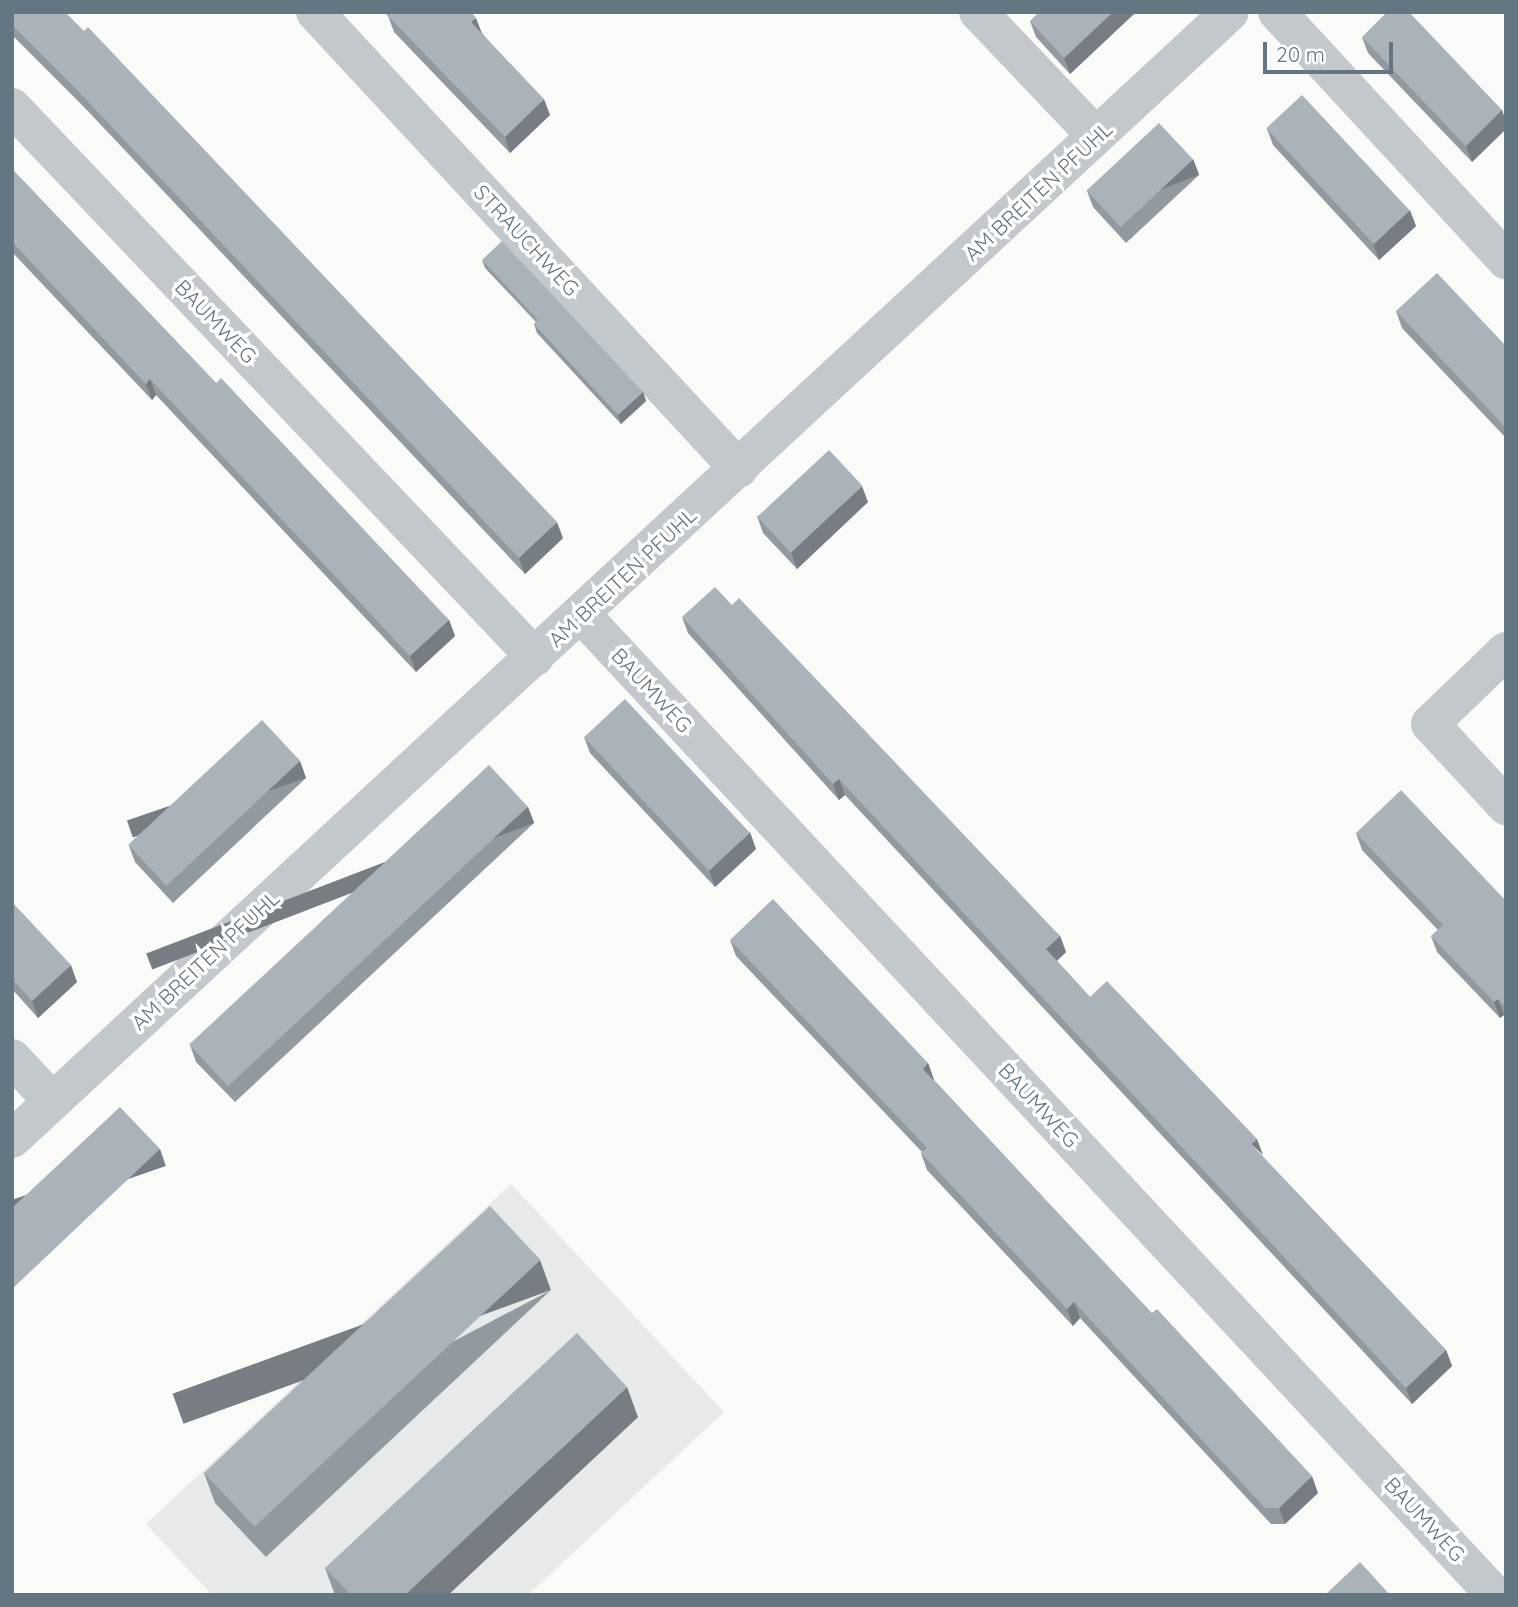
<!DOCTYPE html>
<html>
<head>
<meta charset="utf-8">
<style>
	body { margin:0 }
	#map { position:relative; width:1518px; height:1607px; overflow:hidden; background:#fafaf8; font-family:Quicksand,sans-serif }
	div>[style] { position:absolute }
	.built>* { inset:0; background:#e8e9e9 }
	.street>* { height:38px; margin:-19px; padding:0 19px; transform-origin:19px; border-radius:19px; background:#c3c8cc }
	.wall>* { inset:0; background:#929a9f }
	.shaded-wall>* { inset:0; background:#777d82; transform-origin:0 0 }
	.building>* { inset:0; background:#aab3b9; transform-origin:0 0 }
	span { translate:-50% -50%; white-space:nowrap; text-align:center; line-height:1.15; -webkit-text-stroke:7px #fff; paint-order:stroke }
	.street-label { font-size:21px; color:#657683 }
	.frame { position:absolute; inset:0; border:14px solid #657683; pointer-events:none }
	.scale { position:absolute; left:1263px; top:42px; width:130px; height:32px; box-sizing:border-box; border:4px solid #657683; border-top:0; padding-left:9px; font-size:21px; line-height:24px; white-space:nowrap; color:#657683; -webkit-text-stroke:5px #fff; paint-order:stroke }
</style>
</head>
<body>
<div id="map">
	<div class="built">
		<div style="clip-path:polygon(511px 1184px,724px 1412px,528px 1595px,212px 1595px,146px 1524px)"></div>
	</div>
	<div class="street">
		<div style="left:315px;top:12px;width:623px;rotate:47.15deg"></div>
		<div style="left:978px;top:12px;width:171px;rotate:46.4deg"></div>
		<div style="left:1277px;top:12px;width:338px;rotate:47.3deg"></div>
		<div style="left:12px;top:107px;width:759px;rotate:46.44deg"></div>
		<div style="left:582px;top:615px;width:1339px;rotate:47.03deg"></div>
		<div style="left:1506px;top:651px;width:105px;rotate:136.2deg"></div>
		<div style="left:1430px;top:724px;width:112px;rotate:47.2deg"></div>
		<div style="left:12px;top:1058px;width:59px;rotate:47.1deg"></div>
		<div style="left:12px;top:1139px;width:1659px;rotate:-42.78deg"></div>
	</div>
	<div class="wall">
		<div style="clip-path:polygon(12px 12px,563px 538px,525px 574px,84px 107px,12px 35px)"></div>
		<div style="clip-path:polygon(385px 12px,471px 12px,482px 33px,550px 115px,510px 153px,394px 32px,388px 16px)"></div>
		<div style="clip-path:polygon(1136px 12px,1070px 74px,1036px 37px,1030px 21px)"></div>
		<div style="clip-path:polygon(1362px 37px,1502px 110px,1506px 122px,1506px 129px,1472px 162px,1368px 53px)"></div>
		<div style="clip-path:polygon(1267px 129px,1416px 226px,1379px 260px,1273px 145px)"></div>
		<div style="clip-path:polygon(1193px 159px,1199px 175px,1126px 243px,1093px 207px,1087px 191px)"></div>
		<div style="clip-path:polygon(12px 169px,216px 383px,449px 620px,455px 636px,416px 672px,156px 395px,152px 400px,12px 252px)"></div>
		<div style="clip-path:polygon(482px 260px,643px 392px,646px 401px,621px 424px,537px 333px,534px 324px,536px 322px,485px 268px)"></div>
		<div style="clip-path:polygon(1396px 311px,1506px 346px,1506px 438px,1402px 328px)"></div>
		<div style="clip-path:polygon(868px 502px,797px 569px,763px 533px,757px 516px)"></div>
		<div style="clip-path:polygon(682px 617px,1060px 936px,1066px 952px,1057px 961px,1090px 997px,1262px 1156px,1446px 1350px,1452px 1366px,1412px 1404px,845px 795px,839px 800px,688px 633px)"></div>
		<div style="clip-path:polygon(584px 737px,756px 849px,715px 887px,590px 753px)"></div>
		<div style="clip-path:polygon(300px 761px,306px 778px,173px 903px,135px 862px,129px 846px)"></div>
		<div style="clip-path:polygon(528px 807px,534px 823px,235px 1102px,196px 1062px,190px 1045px)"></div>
		<div style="clip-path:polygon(1356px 833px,1506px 901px,1506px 1018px,1504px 1015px,1500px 1018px,1437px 952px,1431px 936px,1438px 930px,1362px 850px)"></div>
		<div style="clip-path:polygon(12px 902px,77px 982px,38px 1018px,12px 989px)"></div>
		<div style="clip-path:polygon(730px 940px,928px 1063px,934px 1080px,1318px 1493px,1285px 1524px,1271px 1524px,1080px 1318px,1073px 1326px,927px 1170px,921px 1153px,922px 1152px,736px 956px)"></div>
		<div style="clip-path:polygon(551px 1290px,266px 1557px,215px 1503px,204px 1473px)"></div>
		<div style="clip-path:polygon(638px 1417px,448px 1595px,335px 1595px,325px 1568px)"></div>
	</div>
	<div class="shaded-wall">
		<div style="clip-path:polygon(1113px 12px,1136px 12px,1070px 74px,1064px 58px)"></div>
		<div style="clip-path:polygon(476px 18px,482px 34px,471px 22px)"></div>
		<div style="clip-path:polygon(544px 99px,550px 115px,510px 153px,505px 137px)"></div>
		<div style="clip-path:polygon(1502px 110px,1506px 122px,1506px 129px,1472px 162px,1466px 146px)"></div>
		<div style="left:1193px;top:159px;width:17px;height:100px;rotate:69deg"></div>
		<div style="clip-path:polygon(1410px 210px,1416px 226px,1379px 260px,1373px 243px)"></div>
		<div style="clip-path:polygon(150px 379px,156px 395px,152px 400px,146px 384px)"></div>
		<div style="clip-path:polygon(643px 392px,646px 401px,621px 424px,618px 415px)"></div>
		<div style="clip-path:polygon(862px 486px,868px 502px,797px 569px,791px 552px)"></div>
		<div style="clip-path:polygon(557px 522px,563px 538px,525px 574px,519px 558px)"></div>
		<div style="clip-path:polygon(449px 620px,455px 636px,416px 672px,410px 656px)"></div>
		<div style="left:300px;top:761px;width:18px;height:183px;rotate:71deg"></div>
		<div style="clip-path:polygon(839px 779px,845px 795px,839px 800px,833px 784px)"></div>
		<div style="left:528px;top:807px;width:17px;height:409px;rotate:69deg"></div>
		<div style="clip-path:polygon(750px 832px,756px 849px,715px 887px,709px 871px)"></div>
		<div style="clip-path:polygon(1060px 936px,1066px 952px,1052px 965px,1046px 949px)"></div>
		<div style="clip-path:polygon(71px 965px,77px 982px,38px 1018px,32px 1001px)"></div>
		<div style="clip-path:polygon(1498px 999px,1504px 1015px,1500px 1018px,1494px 1002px)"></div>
		<div style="clip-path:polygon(928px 1063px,934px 1080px,929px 1085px,923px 1069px)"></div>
		<div style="clip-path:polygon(1257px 1139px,1263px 1155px,1251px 1144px)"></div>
		<div style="left:160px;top:1149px;width:18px;height:204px;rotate:71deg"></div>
		<div style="left:540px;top:1260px;width:32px;height:391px;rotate:70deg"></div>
		<div style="clip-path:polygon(1074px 1302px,1080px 1318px,1073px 1326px,1067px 1309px)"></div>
		<div style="clip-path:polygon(1446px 1350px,1452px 1366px,1412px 1404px,1406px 1388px)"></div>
		<div style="clip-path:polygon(627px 1387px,638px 1417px,448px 1595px,405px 1595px)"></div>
		<div style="clip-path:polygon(1312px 1476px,1318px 1493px,1285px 1524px,1279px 1508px)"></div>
	</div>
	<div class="building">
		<div style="clip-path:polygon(12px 12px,65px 12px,84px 31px,88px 27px,557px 522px,519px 558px,78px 91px,12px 25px)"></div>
		<div style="clip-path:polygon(392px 12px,471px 12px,476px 18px,471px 22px,544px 99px,505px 137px,388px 16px)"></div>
		<div style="clip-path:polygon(1039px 12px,1113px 12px,1064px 58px,1030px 21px)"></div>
		<div style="clip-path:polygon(1387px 12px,1409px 12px,1502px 110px,1466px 146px,1362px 37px)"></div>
		<div style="left:1302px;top:95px;width:158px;height:49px;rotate:47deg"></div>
		<div style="left:1159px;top:123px;width:50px;height:99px;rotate:47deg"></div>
		<div style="clip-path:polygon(12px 169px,216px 383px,221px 378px,449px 620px,410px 656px,150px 379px,146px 384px,12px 242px)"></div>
		<div style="clip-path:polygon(502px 241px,643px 392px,618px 415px,534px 324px,538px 320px,482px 260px)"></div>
		<div style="clip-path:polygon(1437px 273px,1506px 346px,1506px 428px,1396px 311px)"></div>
		<div style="left:829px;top:450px;width:49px;height:98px;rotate:47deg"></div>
		<div style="clip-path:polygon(715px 587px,732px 605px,739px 598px,1060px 936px,1046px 949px,1090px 997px,1107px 981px,1257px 1139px,1251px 1144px,1446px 1350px,1406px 1388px,839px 779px,833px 784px,682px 617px)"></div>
		<div style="left:625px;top:699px;width:183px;height:56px;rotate:47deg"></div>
		<div style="left:262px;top:720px;width:56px;height:183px;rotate:47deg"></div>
		<div style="left:489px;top:765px;width:57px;height:410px;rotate:47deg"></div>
		<div style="clip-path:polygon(1401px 790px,1506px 901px,1506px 1008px,1498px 999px,1494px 1002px,1431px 936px,1443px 925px,1356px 833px)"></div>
		<div style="clip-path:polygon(773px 899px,928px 1063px,923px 1069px,1012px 1164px,1152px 1313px,1157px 1309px,1312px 1476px,1279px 1508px,1265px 1508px,1074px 1302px,1067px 1309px,921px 1153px,927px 1148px,730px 940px)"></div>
		<div style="clip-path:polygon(12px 902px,71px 965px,32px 1001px,12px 979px)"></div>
		<div style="clip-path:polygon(120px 1107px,160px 1149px,12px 1289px,12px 1208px)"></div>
		<div style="left:490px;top:1206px;width:74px;height:391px;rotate:47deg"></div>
		<div style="clip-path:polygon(577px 1333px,627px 1387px,405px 1595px,351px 1595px,325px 1568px)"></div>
		<div style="clip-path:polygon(1360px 1562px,1390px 1595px,1325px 1595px)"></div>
	</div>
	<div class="street-label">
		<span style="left:1038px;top:191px;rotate:-43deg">AM BREITEN PFUHL</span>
		<span style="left:527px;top:240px;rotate:47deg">STRAUCHWEG</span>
		<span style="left:216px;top:321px;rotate:46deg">BAUMWEG</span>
		<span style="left:622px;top:577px;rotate:-43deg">AM BREITEN PFUHL</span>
		<span style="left:652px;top:690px;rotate:47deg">BAUMWEG</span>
		<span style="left:205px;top:960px;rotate:-43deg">AM BREITEN PFUHL</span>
		<span style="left:1039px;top:1105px;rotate:47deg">BAUMWEG</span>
		<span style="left:1425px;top:1519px;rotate:47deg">BAUMWEG</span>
	</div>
	<div class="frame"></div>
	<div class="scale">20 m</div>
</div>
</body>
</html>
